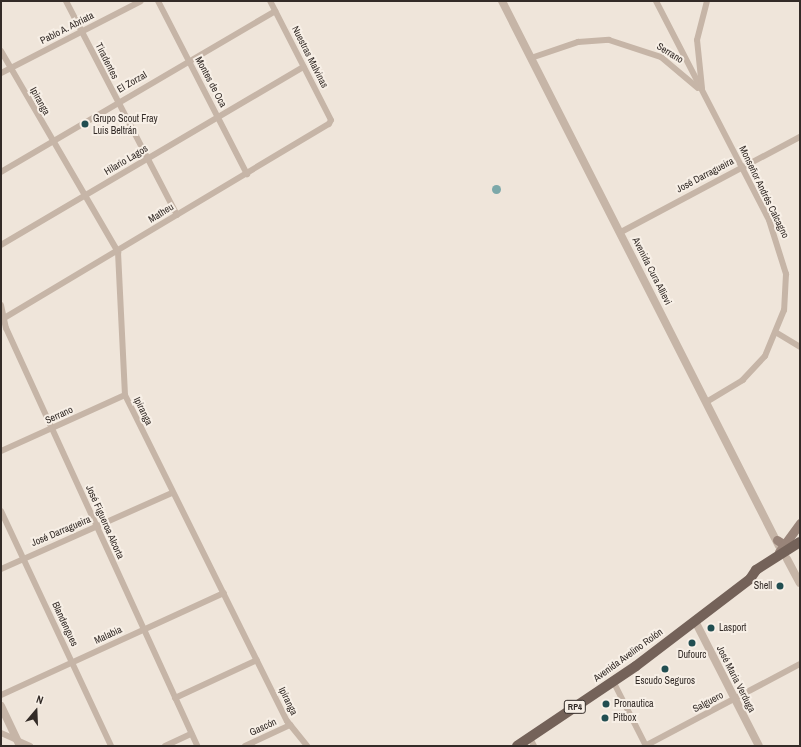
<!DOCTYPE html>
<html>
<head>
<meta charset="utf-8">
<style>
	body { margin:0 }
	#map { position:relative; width:801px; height:747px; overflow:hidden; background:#efe5da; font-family:"Archivo Narrow",sans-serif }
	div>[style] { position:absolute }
	.water>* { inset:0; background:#7ca8a9 }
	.round { border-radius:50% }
	.minor>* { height:6px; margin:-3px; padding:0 3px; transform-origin:3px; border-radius:3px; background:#c6b5a7 }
	.tertiary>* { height:8px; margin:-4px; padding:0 4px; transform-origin:4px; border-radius:4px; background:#c6b5a7 }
	.secondary>* { height:9px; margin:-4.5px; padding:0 4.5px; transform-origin:4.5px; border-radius:4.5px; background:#998479 }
	.primary>* { height:10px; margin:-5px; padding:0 5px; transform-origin:5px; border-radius:5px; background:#746259 }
	.dots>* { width:11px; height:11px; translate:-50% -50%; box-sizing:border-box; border:2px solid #f7efe6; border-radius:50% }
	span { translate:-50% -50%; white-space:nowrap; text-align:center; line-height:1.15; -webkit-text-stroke:4px #f7efe6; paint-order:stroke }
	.shield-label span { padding:1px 3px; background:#f7efe6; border:1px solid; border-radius:3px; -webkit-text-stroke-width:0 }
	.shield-label { font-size:9px; color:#332b27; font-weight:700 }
	.street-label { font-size:10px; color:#332b27 }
	.poi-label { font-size:10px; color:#332b27 }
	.left { translate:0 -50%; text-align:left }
	.right { translate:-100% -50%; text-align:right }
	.frame { position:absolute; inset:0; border:2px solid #332b27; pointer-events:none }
	.north { position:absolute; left:16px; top:691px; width:40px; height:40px; -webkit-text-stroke:3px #f7efe6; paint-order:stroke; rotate:19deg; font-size:11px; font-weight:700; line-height:16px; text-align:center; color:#332b27 }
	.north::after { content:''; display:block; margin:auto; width:14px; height:18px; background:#332b27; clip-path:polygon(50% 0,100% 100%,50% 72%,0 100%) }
</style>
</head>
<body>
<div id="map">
	<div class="water">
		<div class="round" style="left:491.5px;top:184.5px;width:9px;height:9px"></div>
	</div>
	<div class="minor">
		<div style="left:66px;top:1px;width:241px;rotate:62.6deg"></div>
		<div style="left:158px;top:1px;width:195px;rotate:62.8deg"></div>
		<div style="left:656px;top:1px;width:246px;rotate:62.7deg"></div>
		<div style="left:769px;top:220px;width:57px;rotate:72.5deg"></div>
		<div style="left:786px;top:274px;width:36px;rotate:93deg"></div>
		<div style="left:784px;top:310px;width:50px;rotate:112.4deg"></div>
		<div style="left:765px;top:356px;width:33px;rotate:133deg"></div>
		<div style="left:743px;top:380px;width:41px;rotate:149deg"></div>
		<div style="left:1px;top:51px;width:233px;rotate:59.8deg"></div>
		<div style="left:118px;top:252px;width:143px;rotate:87.2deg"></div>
		<div style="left:125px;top:395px;width:364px;rotate:63.6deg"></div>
		<div style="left:287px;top:721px;width:32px;rotate:51deg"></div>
		<div style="left:531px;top:58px;width:50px;rotate:-18.8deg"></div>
		<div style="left:578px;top:42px;width:31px;rotate:-4deg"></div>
		<div style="left:609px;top:40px;width:55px;rotate:18.1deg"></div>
		<div style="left:661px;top:57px;width:48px;rotate:40deg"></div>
		<div style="left:1px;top:73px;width:157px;rotate:-27.2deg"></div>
		<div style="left:702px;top:88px;width:48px;rotate:-95.9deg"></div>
		<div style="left:697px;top:40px;width:40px;rotate:-75.6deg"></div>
		<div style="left:1px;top:172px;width:318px;rotate:-30.4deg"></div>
		<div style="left:621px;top:232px;width:203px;rotate:-28deg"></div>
		<div style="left:1px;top:245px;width:351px;rotate:-30.5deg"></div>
		<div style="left:1px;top:305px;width:24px;rotate:78deg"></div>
		<div style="left:6px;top:328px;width:460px;rotate:65.4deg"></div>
		<div style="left:1px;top:320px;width:382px;rotate:-30.9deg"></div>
		<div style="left:329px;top:124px;width:4px;rotate:-63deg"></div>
		<div style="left:331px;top:120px;width:134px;rotate:-117.1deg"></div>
		<div style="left:777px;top:333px;width:27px;rotate:31deg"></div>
		<div style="left:1px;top:451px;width:136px;rotate:-24.3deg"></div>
		<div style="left:1px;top:511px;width:259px;rotate:64.9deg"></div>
		<div style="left:1px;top:569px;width:187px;rotate:-24deg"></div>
		<div style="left:613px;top:681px;width:73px;rotate:63.1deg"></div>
		<div style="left:1px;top:695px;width:245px;rotate:-24.6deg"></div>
		<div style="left:175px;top:698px;width:90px;rotate:-24.9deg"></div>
		<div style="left:1px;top:733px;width:32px;rotate:24deg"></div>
		<div style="left:530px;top:738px;width:9px;rotate:63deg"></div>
		<div style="left:165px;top:746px;width:29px;rotate:-25deg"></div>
		<div style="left:245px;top:746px;width:50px;rotate:-25deg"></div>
		<div style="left:645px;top:746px;width:175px;rotate:-27.9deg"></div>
	</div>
	<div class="tertiary">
		<div style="left:502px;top:1px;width:611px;rotate:63.06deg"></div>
		<div style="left:787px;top:559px;width:27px;rotate:62deg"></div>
		<div style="left:695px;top:621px;width:140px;rotate:62.9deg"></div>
		<div style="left:1px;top:706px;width:44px;rotate:64.6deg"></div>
	</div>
	<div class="secondary">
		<div style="left:777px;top:540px;width:9px;rotate:32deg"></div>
		<div style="left:785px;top:545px;width:6px;rotate:-31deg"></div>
		<div style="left:779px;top:552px;width:36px;rotate:-54deg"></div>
	</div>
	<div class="primary">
		<div style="left:517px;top:746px;width:143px;rotate:-33.9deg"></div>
		<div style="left:636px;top:666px;width:143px;rotate:-37.3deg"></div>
		<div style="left:750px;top:579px;width:11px;rotate:-56deg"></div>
		<div style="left:756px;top:570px;width:52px;rotate:-32.5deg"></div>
	</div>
	<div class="dots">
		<div style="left:85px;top:124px;background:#214e51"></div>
		<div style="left:780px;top:586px;background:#214e51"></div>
		<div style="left:711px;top:628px;background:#214e51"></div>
		<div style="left:692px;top:643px;background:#214e51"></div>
		<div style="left:665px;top:669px;background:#214e51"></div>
		<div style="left:606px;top:704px;background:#214e51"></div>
		<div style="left:605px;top:718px;background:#214e51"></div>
	</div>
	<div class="shield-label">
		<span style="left:575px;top:707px">RP4</span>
	</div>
	<div class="street-label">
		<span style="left:67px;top:28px;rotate:-27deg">Pablo A. Abriata</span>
		<span style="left:670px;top:53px;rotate:32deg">Serrano</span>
		<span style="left:310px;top:57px;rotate:63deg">Nuestras Malvinas</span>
		<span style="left:107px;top:61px;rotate:63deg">Tiradentes</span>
		<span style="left:132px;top:82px;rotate:-30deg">El Zorzal</span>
		<span style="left:211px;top:82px;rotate:62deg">Montes de Oca</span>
		<span style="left:40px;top:101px;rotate:61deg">Ipiranga</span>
		<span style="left:126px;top:160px;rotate:-31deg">Hilario Lagos</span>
		<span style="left:705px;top:175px;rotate:-28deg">José Darragueira</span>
		<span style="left:764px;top:192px;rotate:64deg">Monseñor Andrés Calcagno</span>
		<span style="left:161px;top:213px;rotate:-32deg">Matheu</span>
		<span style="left:652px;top:271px;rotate:63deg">Avenida Cura Allievi</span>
		<span style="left:143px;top:411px;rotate:64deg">Ipiranga</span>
		<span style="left:59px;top:415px;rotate:-25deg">Serrano</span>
		<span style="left:105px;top:522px;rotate:66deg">José Figueroa Alcorta</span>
		<span style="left:61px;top:531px;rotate:-23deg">José Darragueira</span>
		<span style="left:65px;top:624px;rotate:65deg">Blandengues</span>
		<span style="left:108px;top:635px;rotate:-25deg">Malabia</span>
		<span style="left:628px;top:655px;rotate:-36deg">Avenida Avelino Rolón</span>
		<span style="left:736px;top:679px;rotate:63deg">José Maria Verduga</span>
		<span style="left:288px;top:701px;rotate:64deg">Ipiranga</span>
		<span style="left:708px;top:702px;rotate:-28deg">Salguero</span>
		<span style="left:263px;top:727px;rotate:-25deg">Gascón</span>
	</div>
	<div class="poi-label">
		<span class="left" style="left:93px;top:124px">Grupo Scout Fray<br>Luis Beltrán</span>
		<span class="right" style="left:772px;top:586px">Shell</span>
		<span class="left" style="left:719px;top:628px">Lasport</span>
		<span style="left:692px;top:655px">Dufourc</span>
		<span style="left:665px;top:681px">Escudo Seguros</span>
		<span class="left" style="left:614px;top:704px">Pronautica</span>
		<span class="left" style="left:613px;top:718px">Pitbox</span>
	</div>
	<div class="frame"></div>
	<div class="north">N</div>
</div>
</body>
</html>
